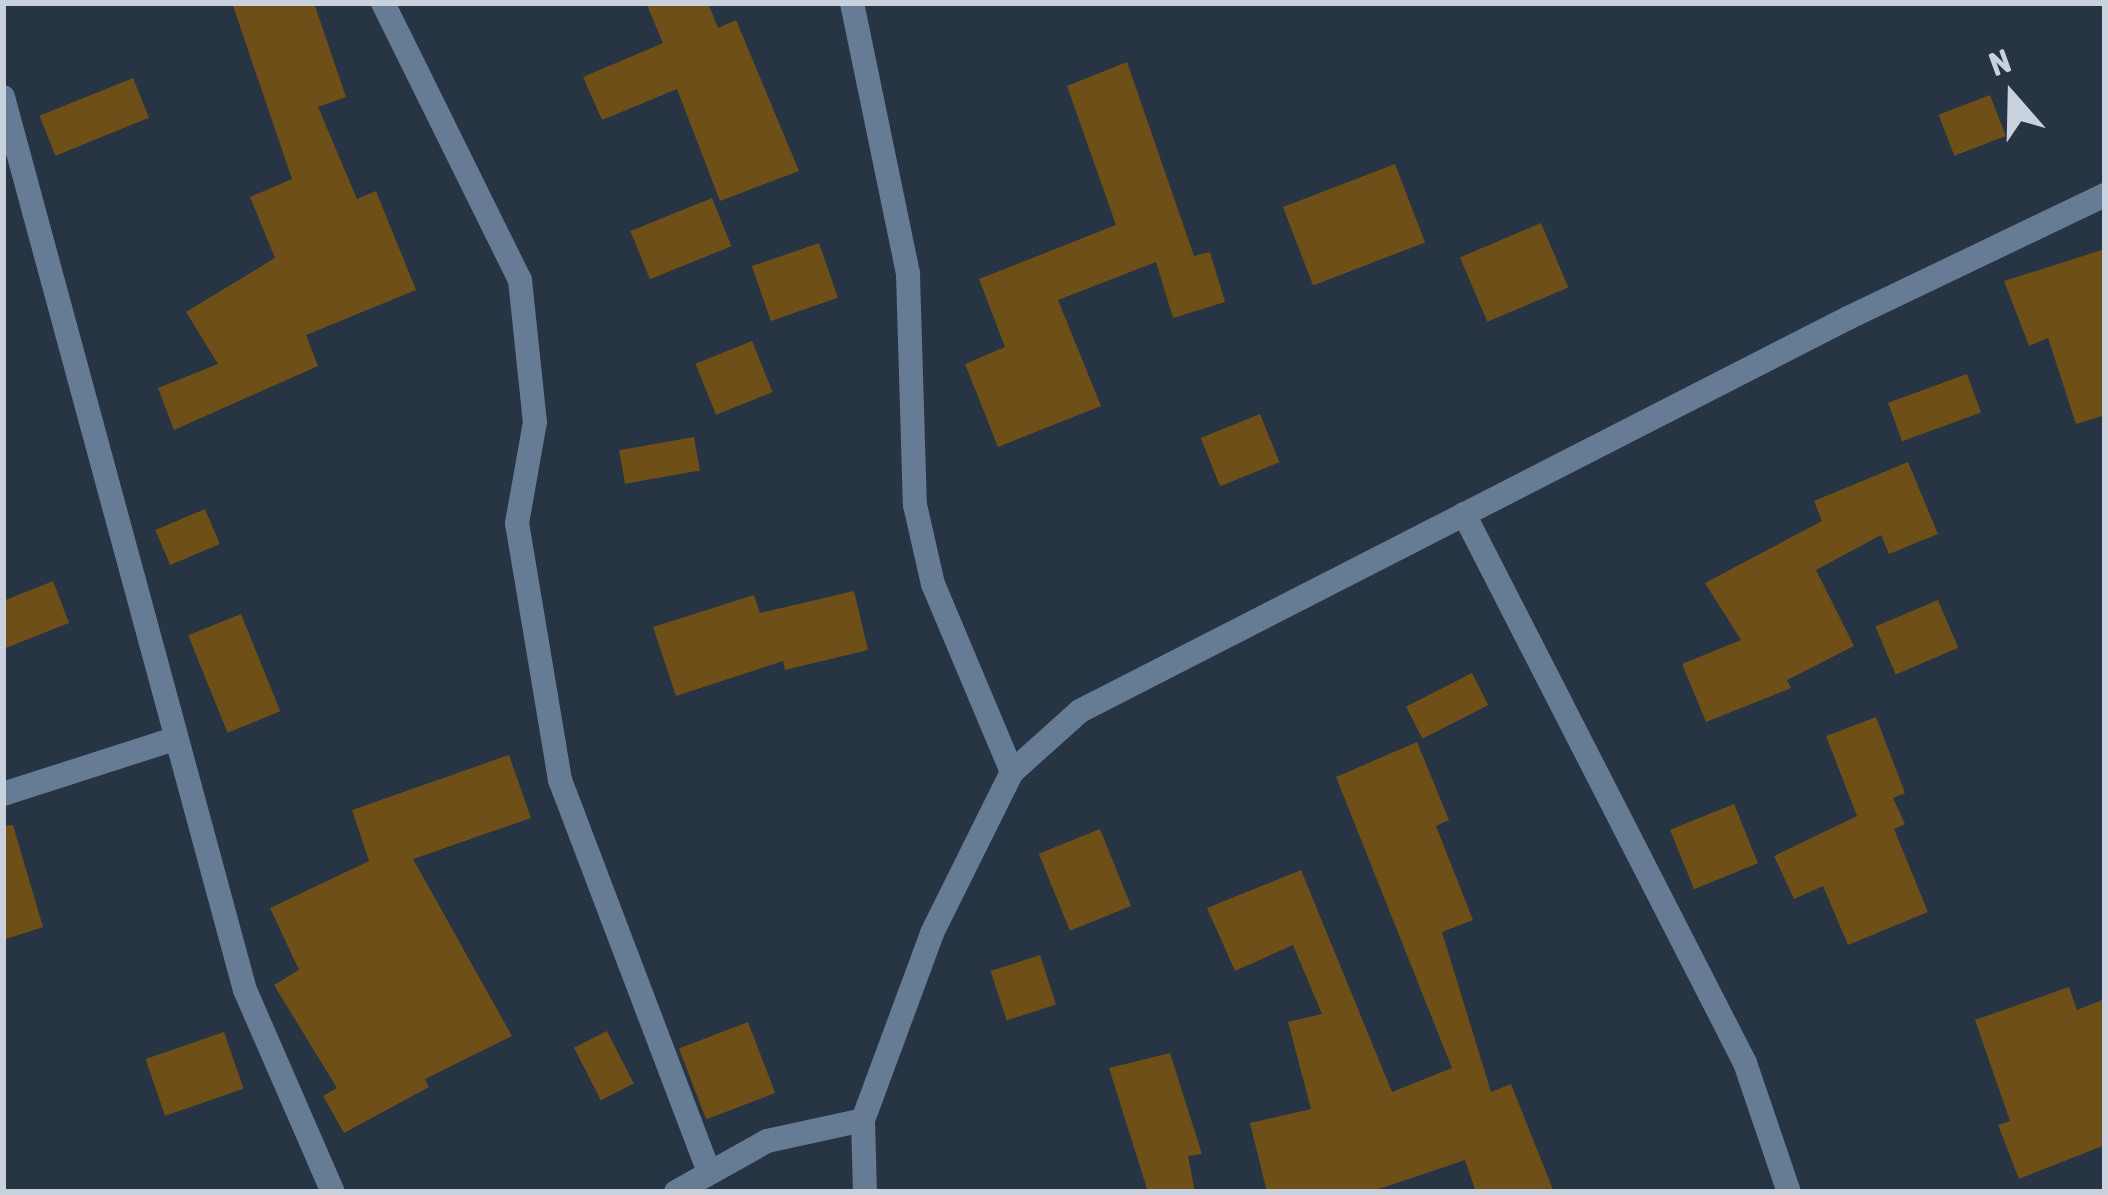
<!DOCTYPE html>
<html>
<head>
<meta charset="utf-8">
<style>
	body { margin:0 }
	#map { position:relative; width:2108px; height:1195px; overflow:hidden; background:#263443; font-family:"Asap Condensed",sans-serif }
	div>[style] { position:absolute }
	.building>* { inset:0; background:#6e4f18; transform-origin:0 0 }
	.street>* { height:24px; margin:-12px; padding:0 12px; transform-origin:12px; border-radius:12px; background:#667c94 }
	span { translate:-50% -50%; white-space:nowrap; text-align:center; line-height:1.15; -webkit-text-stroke:9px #263443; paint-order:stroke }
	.frame { position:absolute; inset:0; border:6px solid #c9d2dc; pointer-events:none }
	.north { position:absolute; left:1952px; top:36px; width:120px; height:120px; -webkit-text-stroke:9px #263443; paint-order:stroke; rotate:340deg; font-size:33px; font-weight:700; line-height:48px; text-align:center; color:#c9d2dc }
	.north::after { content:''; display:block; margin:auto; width:42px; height:54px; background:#c9d2dc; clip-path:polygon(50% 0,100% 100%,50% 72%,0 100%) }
</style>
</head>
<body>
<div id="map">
	<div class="building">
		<div style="clip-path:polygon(232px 3px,314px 3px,346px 97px,318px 107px,357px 199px,376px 191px,416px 290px,306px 335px,318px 366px,174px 430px,158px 388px,218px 364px,186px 312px,275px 258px,250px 197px,292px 179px)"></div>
		<div style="clip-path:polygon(646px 3px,708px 3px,718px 28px,736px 20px,799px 171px,720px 201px,677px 89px,602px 120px,583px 77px,663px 43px)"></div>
		<div style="clip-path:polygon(1127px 62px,1194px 256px,1210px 252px,1225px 302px,1173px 318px,1156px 262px,1058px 300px,1101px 406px,998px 447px,965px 364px,1005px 347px,979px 279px,1116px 225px,1067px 86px)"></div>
		<div style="left:133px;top:78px;width:43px;height:101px;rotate:68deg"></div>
		<div style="left:1990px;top:95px;width:44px;height:55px;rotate:69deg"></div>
		<div style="left:1395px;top:164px;width:84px;height:120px;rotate:69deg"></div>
		<div style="left:712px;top:198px;width:52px;height:88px;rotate:68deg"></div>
		<div style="left:1541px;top:223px;width:70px;height:88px;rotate:67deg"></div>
		<div style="left:819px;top:243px;width:58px;height:71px;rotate:71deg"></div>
		<div style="clip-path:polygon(2105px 249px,2105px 415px,2076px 424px,2048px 338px,2029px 346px,2004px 281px)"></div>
		<div style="left:752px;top:341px;width:55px;height:61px;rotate:68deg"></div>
		<div style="left:1967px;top:374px;width:41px;height:84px;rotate:70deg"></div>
		<div style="left:1260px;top:414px;width:52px;height:64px;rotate:68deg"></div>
		<div style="left:694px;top:437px;width:34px;height:76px;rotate:80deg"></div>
		<div style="clip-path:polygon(1908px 462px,1938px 534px,1889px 554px,1881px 535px,1816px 570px,1854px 646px,1787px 680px,1791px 688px,1706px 722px,1682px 664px,1741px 640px,1705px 583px,1822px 521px,1814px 501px)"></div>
		<div style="left:205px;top:509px;width:38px;height:54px;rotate:67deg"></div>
		<div style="clip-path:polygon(53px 581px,69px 623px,3px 649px,3px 601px)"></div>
		<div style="clip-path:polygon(854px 591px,868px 650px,785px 670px,783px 661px,676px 696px,653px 627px,754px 595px,760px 613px)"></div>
		<div style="left:1938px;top:600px;width:52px;height:68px;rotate:67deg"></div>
		<div style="left:241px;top:614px;width:105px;height:57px;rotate:68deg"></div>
		<div style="left:1472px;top:673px;width:36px;height:74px;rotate:63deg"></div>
		<div style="clip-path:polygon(1876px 717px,1905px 793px,1893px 798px,1905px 824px,1894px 829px,1928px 912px,1848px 945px,1823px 886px,1794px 899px,1774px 856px,1857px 816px,1826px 736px)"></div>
		<div style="clip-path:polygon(1417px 742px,1449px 820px,1436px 826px,1473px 920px,1442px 932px,1491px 1092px,1511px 1084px,1554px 1192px,1476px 1192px,1465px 1160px,1370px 1192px,1267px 1192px,1250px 1123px,1311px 1109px,1288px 1022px,1322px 1014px,1293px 945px,1235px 971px,1207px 908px,1301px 870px,1392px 1092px,1452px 1068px,1336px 777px)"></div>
		<div style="clip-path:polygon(509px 755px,531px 818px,413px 859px,512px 1036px,425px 1079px,429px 1087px,344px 1133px,323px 1096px,337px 1088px,274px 985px,299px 970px,270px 908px,369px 861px,352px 810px)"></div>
		<div style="left:1734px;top:804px;width:64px;height:69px;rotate:68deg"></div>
		<div style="clip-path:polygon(13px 825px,43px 927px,3px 940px,3px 826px)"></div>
		<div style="left:1100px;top:829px;width:83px;height:66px;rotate:68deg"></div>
		<div style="left:1040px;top:955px;width:52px;height:52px;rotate:72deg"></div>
		<div style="clip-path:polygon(2069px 987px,2077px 1010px,2105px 999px,2105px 1145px,2019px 1179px,1998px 1125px,2010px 1121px,1975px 1020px)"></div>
		<div style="left:748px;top:1022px;width:76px;height:74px;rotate:69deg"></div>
		<div style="left:607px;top:1031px;width:59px;height:37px;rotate:63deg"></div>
		<div style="left:224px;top:1032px;width:60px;height:83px;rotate:71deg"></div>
		<div style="clip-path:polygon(1170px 1053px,1202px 1154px,1188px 1156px,1195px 1192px,1148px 1192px,1109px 1068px)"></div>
	</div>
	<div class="street">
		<div style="left:383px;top:3px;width:309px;rotate:63.7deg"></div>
		<div style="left:520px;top:280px;width:143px;rotate:84deg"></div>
		<div style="left:535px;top:422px;width:103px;rotate:100.1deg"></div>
		<div style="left:517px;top:523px;width:261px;rotate:80.5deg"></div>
		<div style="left:560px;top:780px;width:417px;rotate:69.2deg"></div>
		<div style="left:852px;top:3px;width:277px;rotate:78.3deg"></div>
		<div style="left:908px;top:274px;width:231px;rotate:88.3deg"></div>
		<div style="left:915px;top:505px;width:81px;rotate:77.2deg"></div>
		<div style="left:933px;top:584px;width:204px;rotate:67.2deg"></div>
		<div style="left:3px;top:97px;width:925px;rotate:74.84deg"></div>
		<div style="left:245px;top:990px;width:220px;rotate:66.5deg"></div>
		<div style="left:1464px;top:514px;width:617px;rotate:62.89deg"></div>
		<div style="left:1745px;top:1063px;width:136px;rotate:71.2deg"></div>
		<div style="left:3px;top:794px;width:180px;rotate:-17.8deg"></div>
		<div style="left:676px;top:1192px;width:104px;rotate:-29.3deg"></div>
		<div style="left:767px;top:1141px;width:98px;rotate:-12.3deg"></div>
		<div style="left:865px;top:1192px;width:72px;rotate:-91.6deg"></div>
		<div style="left:863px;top:1120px;width:199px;rotate:-69.7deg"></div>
		<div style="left:932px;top:933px;width:180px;rotate:-63.6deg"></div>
		<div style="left:1012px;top:772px;width:91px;rotate:-41.9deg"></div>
		<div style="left:1080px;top:711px;width:863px;rotate:-27.1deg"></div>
		<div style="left:1848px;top:318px;width:285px;rotate:-25.6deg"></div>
	</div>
	<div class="frame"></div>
	<div class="north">N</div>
</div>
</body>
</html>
